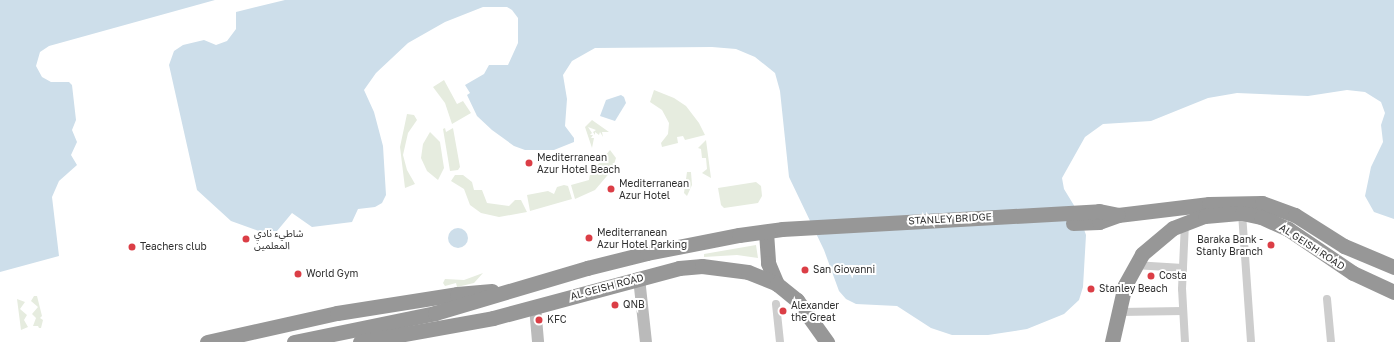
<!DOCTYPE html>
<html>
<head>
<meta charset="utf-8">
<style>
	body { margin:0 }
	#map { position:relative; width:1394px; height:342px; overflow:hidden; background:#fff; font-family:"Golos Text","Noto Sans Arabic",sans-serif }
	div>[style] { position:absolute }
	.green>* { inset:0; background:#e6ecdf }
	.water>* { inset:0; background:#cddeea }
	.round { border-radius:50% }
	.street>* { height:8px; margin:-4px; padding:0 4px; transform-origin:4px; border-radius:4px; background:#cdcdcd }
	.secondary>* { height:12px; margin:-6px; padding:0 6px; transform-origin:6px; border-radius:6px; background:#bababa }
	.highway>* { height:15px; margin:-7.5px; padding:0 7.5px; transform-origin:7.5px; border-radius:7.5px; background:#979797 }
	.dots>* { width:11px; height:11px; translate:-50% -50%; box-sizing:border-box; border:2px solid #fff; border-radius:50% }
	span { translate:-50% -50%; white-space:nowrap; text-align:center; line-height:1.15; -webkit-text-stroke:4px #fff; paint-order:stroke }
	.poi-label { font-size:10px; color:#303030 }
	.left { translate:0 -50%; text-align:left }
	.right { translate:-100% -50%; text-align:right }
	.street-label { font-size:10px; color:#303030 }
</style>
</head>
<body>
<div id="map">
	<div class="green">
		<div style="clip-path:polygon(444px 80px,457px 104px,463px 101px,471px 113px,452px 124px,445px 103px,433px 87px)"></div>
		<div style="clip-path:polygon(654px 90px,674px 98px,686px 106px,699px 123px,705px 135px,685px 140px,683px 136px,677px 137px,678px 143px,662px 147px,661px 143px,668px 134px,669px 123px,662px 110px,650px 102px)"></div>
		<div style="clip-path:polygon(407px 114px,414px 115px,417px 120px,408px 133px,403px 155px,407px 170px,415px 184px,405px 188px,400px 147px)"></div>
		<div style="clip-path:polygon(592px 120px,609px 132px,602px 132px,603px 137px,600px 132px,599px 135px,595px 132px,595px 135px,593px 132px,596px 130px,588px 127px,592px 133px,590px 135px,593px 135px,591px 138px,594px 138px,592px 148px,585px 127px)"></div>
		<div style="clip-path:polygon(445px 128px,446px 132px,453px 128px,460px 167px,458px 170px,450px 171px,443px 129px)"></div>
		<div style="clip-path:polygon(430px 132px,440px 142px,444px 168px,438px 180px,427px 171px,421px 158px,423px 144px)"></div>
		<div style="clip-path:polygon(706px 140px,711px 178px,702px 173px,707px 169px,706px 158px,702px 158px,701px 149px,698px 148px)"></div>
		<div style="clip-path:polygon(610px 150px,616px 158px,612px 170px,595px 190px,575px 199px,571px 185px,589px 180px,590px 174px)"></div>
		<div style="clip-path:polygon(687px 172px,691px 172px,692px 185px,687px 196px,684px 193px)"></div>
		<div style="clip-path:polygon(455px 175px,463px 175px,472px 182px,474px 190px,482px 190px,487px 203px,509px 206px,515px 200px,521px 200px,527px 212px,499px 217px,481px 213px,470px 205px,464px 189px,451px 181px)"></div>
		<div style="clip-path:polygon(756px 182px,761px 186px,762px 196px,758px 203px,724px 208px,721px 205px,718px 188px)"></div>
		<div style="clip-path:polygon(564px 185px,568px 186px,572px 199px,530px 211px,527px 195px,548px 191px,554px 194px,557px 187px)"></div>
		<div style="clip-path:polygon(756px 245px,758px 258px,737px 255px,704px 257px,704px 254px)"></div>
		<div style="clip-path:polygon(483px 273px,474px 283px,457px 287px,456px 283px,445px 286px,443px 283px,445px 279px,464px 280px)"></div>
		<div style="clip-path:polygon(34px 296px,37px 296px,42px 316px,40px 318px,43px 320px,41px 328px,39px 328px,38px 326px,33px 326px,36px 318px,32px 314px,38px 307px,31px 301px)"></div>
		<div style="clip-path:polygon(17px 299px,25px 302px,20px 309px,27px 315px,24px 320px,28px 327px,21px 330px)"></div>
	</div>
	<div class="water">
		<div style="clip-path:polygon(0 0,215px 0,49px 46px,40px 52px,36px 66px,42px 77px,51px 82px,69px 82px,72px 85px,76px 120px,72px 130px,77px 142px,71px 155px,77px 165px,59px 181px,52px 197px,59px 256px,0 272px)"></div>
		<div style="clip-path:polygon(285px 0,1394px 0,1394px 219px,1374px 212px,1365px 196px,1371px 167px,1383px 142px,1381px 125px,1385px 113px,1381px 102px,1365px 92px,1347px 90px,1308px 96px,1237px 93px,1208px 98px,1151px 121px,1103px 124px,1085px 137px,1062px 178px,1064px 189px,1078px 212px,1086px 235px,1083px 287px,1079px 300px,1064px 314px,1027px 329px,988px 335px,952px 335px,931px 328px,897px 306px,856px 304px,846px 299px,839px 291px,824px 250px,789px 177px,780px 91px,775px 73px,755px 57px,736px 49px,712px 47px,595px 48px,572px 61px,563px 75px,567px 99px,565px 126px,574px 138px,574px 142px,554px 150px,525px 150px,514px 146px,492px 130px,477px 116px,467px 95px,470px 93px,465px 85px,484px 74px,489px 65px,508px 65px,518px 43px,518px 18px,512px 10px,507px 7px,483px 7px,445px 22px,408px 43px,376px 73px,364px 90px,374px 112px,383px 146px,386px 195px,382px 203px,375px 207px,358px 209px,352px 222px,312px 227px,292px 213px,277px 231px,259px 231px,231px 221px,197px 190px,169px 65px,174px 51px,183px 45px,204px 40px,216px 45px,227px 41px,236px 29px,236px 12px)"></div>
		<div style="clip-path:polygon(621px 95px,624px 97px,626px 103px,615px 121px,600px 116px,606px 100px)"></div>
		<div class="round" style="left:448px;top:228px;width:20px;height:20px"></div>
	</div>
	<div class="street">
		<div style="left:1242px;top:213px;width:129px;rotate:86deg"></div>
		<div style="left:1134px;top:265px;width:49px;rotate:3.5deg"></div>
		<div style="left:1327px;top:299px;width:43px;rotate:84.7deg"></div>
		<div style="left:776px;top:304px;width:38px;rotate:84deg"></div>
		<div style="left:1120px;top:312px;width:63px;rotate:-0.9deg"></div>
		<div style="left:1185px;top:342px;width:53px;rotate:-93.2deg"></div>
		<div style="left:1182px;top:289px;width:67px;rotate:-87.4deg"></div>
	</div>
	<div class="secondary">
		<div style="left:639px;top:278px;width:64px;rotate:83.8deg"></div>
		<div style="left:535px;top:307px;width:35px;rotate:85deg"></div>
	</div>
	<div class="highway">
		<div style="left:1073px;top:223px;width:26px;rotate:-2deg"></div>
		<div style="left:1099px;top:222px;width:20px;rotate:-20deg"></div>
		<div style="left:1118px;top:215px;width:92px;rotate:-6.9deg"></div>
		<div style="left:1209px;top:204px;width:53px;rotate:-1.1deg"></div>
		<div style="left:1262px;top:203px;width:35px;rotate:20deg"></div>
		<div style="left:1295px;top:215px;width:58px;rotate:32.3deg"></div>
		<div style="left:1344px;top:246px;width:54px;rotate:22.8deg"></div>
		<div style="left:766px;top:232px;width:31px;rotate:86deg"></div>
		<div style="left:768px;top:263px;width:23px;rotate:67deg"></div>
		<div style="left:207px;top:342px;width:133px;rotate:-12.6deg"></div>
		<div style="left:337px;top:313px;width:121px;rotate:-9deg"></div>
		<div style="left:457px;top:294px;width:35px;rotate:-5deg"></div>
		<div style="left:294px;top:342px;width:144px;rotate:-11.6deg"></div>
		<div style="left:435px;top:313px;width:159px;rotate:-16.5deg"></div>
		<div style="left:587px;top:268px;width:62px;rotate:-14deg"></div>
		<div style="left:647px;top:253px;width:94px;rotate:-11.1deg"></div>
		<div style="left:739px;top:235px;width:43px;rotate:-7.9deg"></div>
		<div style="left:782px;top:229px;width:318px;rotate:-3.2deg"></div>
		<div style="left:1099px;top:211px;width:19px;rotate:12deg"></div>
		<div style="left:360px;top:342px;width:135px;rotate:-10.2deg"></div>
		<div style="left:493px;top:318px;width:193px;rotate:-15deg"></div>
		<div style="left:679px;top:268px;width:23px;rotate:-5deg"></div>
		<div style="left:702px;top:266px;width:46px;rotate:7.4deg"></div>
		<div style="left:748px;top:272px;width:31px;rotate:22deg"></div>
		<div style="left:777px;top:284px;width:26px;rotate:39deg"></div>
		<div style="left:797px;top:300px;width:52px;rotate:54.5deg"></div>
		<div style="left:1112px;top:342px;width:58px;rotate:-77.2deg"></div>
		<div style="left:1125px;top:285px;width:35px;rotate:-61deg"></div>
		<div style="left:1142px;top:254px;width:40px;rotate:-40deg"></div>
		<div style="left:1173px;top:228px;width:34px;rotate:-21deg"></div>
		<div style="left:1205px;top:216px;width:37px;rotate:-5deg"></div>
		<div style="left:1242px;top:213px;width:19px;rotate:12deg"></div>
		<div style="left:1261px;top:217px;width:30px;rotate:24deg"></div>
		<div style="left:1288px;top:229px;width:78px;rotate:34.1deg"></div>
		<div style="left:1353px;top:273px;width:45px;rotate:24.9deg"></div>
	</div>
	<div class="dots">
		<div style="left:529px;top:163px;background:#db3e46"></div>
		<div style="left:611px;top:189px;background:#db3e46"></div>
		<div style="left:589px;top:238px;background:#db3e46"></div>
		<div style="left:246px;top:239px;background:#db3e46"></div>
		<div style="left:1271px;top:245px;background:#db3e46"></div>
		<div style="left:132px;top:247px;background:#db3e46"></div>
		<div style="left:805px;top:270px;background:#db3e46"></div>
		<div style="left:298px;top:274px;background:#db3e46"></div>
		<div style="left:1151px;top:276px;background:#db3e46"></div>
		<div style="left:1091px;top:289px;background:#db3e46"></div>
		<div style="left:615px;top:305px;background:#db3e46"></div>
		<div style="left:783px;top:311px;background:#db3e46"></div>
		<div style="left:539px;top:320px;background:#db3e46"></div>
	</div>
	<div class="poi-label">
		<span class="left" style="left:537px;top:163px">Mediterranean<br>Azur Hotel Beach</span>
		<span class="left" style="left:619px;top:189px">Mediterranean<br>Azur Hotel</span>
		<span class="left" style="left:597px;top:238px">Mediterranean<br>Azur Hotel Parking</span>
		<span class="left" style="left:254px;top:239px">شاطيء نادي<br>المعلمين</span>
		<span class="right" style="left:1263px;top:245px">Baraka Bank -<br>Stanly Branch</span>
		<span class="left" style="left:140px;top:247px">Teachers club</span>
		<span class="left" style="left:813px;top:270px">San Giovanni</span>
		<span class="left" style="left:306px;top:274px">World Gym</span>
		<span class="left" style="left:1159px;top:276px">Costa</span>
		<span class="left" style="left:1099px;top:289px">Stanley Beach</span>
		<span class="left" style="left:623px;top:305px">QNB</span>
		<span class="left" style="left:791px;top:311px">Alexander<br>the Great</span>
		<span class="left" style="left:547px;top:320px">KFC</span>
	</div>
	<div class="street-label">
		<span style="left:950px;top:219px;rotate:-3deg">STANLEY BRIDGE</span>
		<span style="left:1312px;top:247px;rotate:33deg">AL GEISH ROAD</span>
		<span style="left:607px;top:287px;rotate:-15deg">AL GEISH ROAD</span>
	</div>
</div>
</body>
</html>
